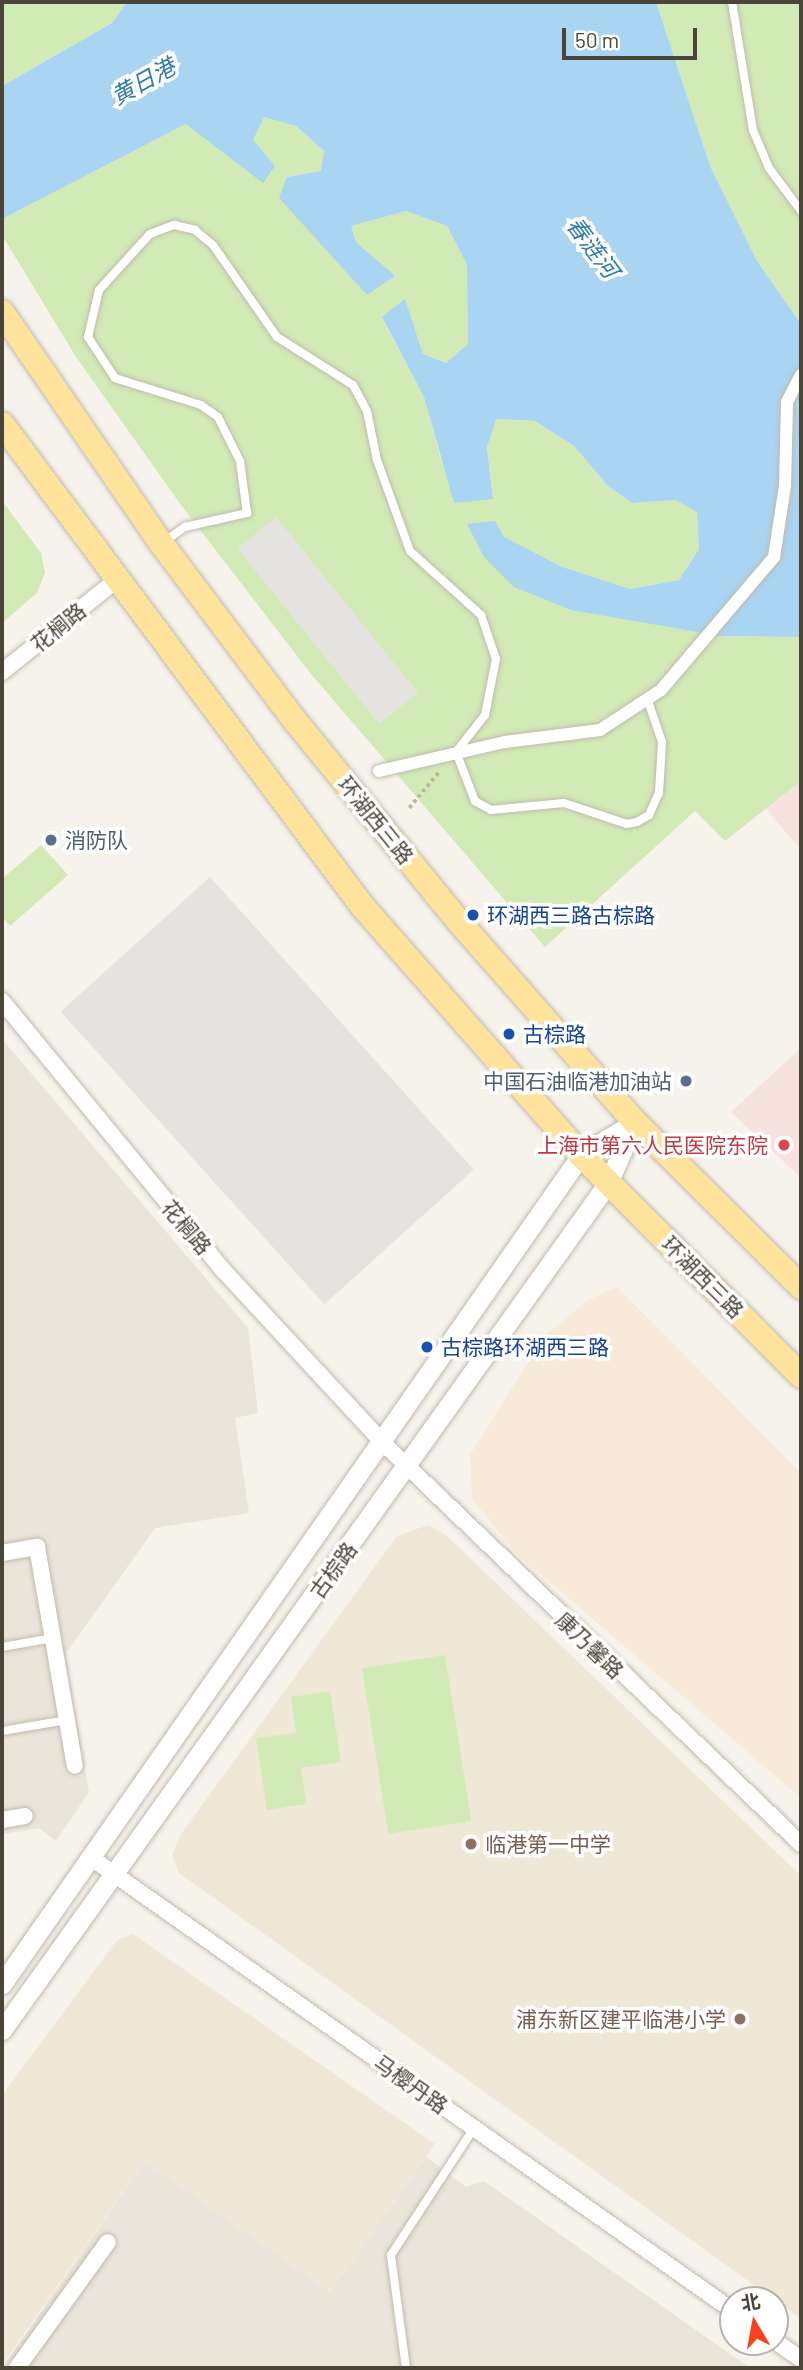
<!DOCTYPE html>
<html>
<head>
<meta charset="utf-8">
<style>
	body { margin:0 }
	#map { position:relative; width:803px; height:2370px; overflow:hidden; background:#f6f3ec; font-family:Barlow,"Noto Sans SC",sans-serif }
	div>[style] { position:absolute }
	.residential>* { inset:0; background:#eae5da }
	.commercial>* { inset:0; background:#f7ead8 }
	.education>* { inset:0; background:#efe8d6 }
	.medical>* { inset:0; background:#f6e3e0 }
	.green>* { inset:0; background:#d2eab5; transform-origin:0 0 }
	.parking>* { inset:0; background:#e5e3e0; transform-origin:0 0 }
	.water>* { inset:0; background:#a9d4f2 }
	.path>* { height:3.5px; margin-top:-1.75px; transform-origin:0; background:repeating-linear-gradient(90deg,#c4b79f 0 3.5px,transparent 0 7px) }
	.roads { filter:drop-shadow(0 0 2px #c2bbae) drop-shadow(0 0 2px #c2bbae) }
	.service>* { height:8px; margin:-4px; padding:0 4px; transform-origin:4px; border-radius:4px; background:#fff }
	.pedestrian>* { height:12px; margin:-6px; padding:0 6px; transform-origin:6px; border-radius:6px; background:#fff }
	.minor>* { height:16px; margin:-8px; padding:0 8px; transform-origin:8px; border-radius:8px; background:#fff }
	.tertiary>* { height:19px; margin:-9.5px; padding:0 9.5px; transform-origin:9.5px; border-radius:9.5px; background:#fff }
	.primary>* { height:24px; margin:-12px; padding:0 12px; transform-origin:12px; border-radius:12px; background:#ffe39c }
	.dots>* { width:19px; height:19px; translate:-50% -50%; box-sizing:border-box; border:4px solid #fff; border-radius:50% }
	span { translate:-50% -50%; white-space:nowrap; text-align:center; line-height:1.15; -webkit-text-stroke:7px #fff; paint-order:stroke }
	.street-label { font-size:21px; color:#4b4439 }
	.service-label { font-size:21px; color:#4e5e75 }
	.left { translate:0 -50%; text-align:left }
	.right { translate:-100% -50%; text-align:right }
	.transit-label { font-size:21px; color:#164399 }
	.health-label { font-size:21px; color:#be3a42 }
	.education-label { font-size:21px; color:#785e54 }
	.water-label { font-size:23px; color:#2e7ab2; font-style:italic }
	.frame { position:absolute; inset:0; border:4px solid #4b4439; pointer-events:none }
	.north { position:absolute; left:719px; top:2286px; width:70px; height:70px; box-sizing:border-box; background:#fff; border:2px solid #b7b4b0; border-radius:50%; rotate:350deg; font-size:19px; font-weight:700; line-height:28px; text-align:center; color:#4b4439 }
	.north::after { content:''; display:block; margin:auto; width:24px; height:32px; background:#fc3f1d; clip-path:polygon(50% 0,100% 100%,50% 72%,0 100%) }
	.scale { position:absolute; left:562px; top:28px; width:135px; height:32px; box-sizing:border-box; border:4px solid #4b4439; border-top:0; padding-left:9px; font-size:21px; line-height:24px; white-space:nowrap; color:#4b4439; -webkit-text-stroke:5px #fff; paint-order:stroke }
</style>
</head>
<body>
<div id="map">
	<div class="residential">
		<div style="clip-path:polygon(2px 1039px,248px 1328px,258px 1413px,235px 1418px,249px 1513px,155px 1528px,66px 1653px,89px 1792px,56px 1841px,39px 1828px,2px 1834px)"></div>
		<div style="clip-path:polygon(426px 2157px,466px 2187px,484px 2181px,750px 2368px,2px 2368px,145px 2161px,330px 2292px)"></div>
	</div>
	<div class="commercial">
		<div style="clip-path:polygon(617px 1287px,801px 1473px,801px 1798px,516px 1553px,472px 1499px,470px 1455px,546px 1334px,588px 1300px)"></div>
	</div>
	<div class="education">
		<div style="clip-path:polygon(428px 1525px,447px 1536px,801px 1876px,800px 2318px,179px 1873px,172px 1855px,181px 1834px,397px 1536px)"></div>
		<div style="clip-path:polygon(133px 1934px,435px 2144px,330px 2292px,145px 2161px,2px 2365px,2px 2095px,117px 1940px)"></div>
	</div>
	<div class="medical">
		<div style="clip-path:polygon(801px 781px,801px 850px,766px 809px)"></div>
		<div style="clip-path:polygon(801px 1048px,801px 1178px,731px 1112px)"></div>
	</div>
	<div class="green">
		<div style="clip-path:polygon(2px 2px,127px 2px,112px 23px,2px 86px)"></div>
		<div style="clip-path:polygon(656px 2px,801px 2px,801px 324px,757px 261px,710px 166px)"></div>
		<div style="clip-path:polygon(264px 116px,296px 126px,324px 151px,321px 171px,287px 177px,367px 295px,394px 276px,356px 242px,350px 226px,406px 211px,447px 226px,467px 265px,468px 344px,446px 363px,423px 354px,405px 300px,382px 318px,424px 397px,443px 466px,493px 499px,487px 447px,495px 419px,535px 421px,574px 446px,608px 486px,632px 503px,676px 500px,697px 511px,699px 549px,679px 580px,630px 589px,562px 568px,504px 537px,484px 557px,721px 636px,801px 637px,801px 781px,725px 841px,695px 811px,545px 947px,311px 674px,181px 505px,76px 357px,2px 235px,2px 219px,186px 124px,253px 140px)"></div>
		<div style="clip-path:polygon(2px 501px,41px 553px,45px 573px,37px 593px,2px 623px)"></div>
		<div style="clip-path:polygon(41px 845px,68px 875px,10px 926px,2px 916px,2px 879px)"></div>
		<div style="left:445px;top:1655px;width:168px;height:84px;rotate:81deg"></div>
		<div style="clip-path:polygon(330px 1691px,341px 1762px,301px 1768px,306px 1804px,267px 1810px,256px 1738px,296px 1733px,291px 1697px)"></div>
	</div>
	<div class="parking">
		<div style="left:276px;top:517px;width:226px;height:50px;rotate:51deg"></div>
		<div style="left:210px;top:877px;width:394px;height:201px;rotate:48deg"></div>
	</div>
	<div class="water">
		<div style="clip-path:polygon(127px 2px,656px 2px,710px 166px,757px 261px,801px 324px,801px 637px,721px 636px,571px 610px,514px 587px,484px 557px,467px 524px,495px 521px,504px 537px,562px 567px,630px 589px,679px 580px,699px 549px,697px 512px,676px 500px,632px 503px,608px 486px,574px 446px,535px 421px,496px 419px,487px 447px,493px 499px,454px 503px,424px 397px,382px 317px,405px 299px,423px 354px,446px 363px,468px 344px,467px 265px,447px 226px,406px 211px,351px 226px,356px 242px,395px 276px,367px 295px,279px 198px,287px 177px,321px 171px,324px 151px,296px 126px,264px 117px,253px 140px,275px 166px,263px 183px,186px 124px,2px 219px,2px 86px,112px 23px)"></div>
	</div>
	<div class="path">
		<div style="left:409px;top:808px;width:47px;rotate:-50.2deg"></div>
	</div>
	<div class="roads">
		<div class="service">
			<div style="left:732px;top:2px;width:130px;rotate:80.7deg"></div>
			<div style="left:753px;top:130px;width:41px;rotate:67.2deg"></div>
			<div style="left:769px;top:168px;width:54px;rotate:53.3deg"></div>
			<div style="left:164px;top:542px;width:26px;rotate:-36deg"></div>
			<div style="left:185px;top:527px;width:64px;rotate:-12.7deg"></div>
			<div style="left:247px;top:513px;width:52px;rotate:-97.7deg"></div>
			<div style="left:240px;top:461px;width:49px;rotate:-116.6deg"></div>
			<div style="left:218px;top:417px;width:21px;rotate:-145deg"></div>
			<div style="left:201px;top:405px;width:90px;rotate:-162.6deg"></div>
			<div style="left:115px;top:378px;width:49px;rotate:-123.4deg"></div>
			<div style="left:88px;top:337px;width:48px;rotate:-76.8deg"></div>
			<div style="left:99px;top:290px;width:76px;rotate:-47.7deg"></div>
			<div style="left:150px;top:234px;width:26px;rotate:-21deg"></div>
			<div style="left:174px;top:225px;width:22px;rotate:13deg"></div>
			<div style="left:195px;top:230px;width:23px;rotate:40deg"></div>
			<div style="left:213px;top:245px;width:112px;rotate:55.2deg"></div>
			<div style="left:277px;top:337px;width:90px;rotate:32.3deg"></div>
			<div style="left:353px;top:385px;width:30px;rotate:62deg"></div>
			<div style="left:367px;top:411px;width:50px;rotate:78.5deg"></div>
			<div style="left:377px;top:460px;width:97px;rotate:70.1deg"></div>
			<div style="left:410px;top:551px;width:96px;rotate:42deg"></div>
			<div style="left:481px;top:615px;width:46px;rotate:71.2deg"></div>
			<div style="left:496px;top:659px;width:57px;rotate:101.1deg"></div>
			<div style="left:485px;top:715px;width:47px;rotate:128.1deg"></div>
			<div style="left:456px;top:752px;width:53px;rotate:68.8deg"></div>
			<div style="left:475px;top:801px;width:18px;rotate:29deg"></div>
			<div style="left:491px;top:810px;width:73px;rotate:-5.5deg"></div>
			<div style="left:564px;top:803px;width:66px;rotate:18.4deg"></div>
			<div style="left:627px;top:824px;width:10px;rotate:-11deg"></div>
			<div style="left:637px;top:822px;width:14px;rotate:-30deg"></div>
			<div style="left:649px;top:815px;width:24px;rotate:-66deg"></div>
			<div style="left:659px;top:793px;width:51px;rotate:-86.6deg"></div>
			<div style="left:662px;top:742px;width:43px;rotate:-108.9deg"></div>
			<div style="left:2px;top:1647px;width:52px;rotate:-10deg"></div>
			<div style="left:2px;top:1731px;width:66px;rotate:-9.6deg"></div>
			<div style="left:406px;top:2368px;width:114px;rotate:-97.6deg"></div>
			<div style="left:391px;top:2255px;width:152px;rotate:-56.8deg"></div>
		</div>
		<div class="pedestrian">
			<div style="left:379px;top:771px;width:129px;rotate:-13deg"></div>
			<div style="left:505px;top:742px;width:96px;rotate:-7.2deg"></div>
			<div style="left:600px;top:730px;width:73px;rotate:-33.3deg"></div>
			<div style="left:661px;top:690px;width:175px;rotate:-49.6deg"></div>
			<div style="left:774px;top:557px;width:72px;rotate:-81.2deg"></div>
			<div style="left:785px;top:486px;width:84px;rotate:-88.6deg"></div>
			<div style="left:787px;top:402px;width:30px;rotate:-63deg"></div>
		</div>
		<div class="minor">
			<div style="left:2px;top:672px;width:144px;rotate:-38.8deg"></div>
			<div style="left:2px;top:1001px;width:348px;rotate:50.6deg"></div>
			<div style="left:223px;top:1270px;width:236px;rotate:47.2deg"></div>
			<div style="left:383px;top:1443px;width:579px;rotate:43.81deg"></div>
			<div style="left:2px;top:1553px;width:36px;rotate:-10deg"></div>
			<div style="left:37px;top:1547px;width:222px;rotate:80.2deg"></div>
			<div style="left:2px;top:1820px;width:23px;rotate:-10deg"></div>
			<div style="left:90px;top:1857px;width:787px;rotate:35.22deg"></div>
			<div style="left:775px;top:2341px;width:32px;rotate:35deg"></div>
			<div style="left:17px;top:2368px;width:155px;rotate:-54.2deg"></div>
		</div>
		<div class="tertiary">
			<div style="left:2px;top:1984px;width:1011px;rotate:-55.07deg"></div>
			<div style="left:581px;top:1155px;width:63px;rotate:-31.4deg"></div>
			<div style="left:2px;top:2030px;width:1041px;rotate:-54.42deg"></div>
			<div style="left:608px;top:1183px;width:67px;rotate:-66.1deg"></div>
		</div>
		<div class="primary">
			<div style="left:2px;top:312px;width:280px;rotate:55.5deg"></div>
			<div style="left:161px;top:543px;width:224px;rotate:53deg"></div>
			<div style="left:296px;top:722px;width:261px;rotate:50.8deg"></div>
			<div style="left:461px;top:924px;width:264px;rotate:48.7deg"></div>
			<div style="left:635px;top:1122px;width:234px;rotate:44.8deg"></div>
			<div style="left:2px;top:424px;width:603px;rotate:53.23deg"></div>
			<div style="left:363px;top:907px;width:330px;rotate:48.7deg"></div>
			<div style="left:581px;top:1155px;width:312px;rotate:45.1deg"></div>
		</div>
	</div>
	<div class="dots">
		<div style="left:51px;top:840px;background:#5c6f8a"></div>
		<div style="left:473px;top:915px;background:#1a4fb4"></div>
		<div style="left:509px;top:1034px;background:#1a4fb4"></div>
		<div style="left:686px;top:1081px;background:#5c6f8a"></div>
		<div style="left:784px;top:1145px;background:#e0444e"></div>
		<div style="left:427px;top:1347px;background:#1a4fb4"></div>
		<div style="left:471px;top:1844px;background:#8d6e63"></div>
		<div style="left:740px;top:2019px;background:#8d6e63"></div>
	</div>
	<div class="street-label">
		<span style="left:58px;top:627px;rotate:-39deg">花榈路</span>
		<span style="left:376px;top:820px;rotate:51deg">环湖西三路</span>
		<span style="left:187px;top:1227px;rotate:50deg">花榈路</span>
		<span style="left:703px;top:1277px;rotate:45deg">环湖西三路</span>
		<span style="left:333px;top:1570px;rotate:-54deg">古棕路</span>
		<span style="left:590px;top:1645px;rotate:44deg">康乃馨路</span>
		<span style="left:411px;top:2084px;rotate:35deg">马樱丹路</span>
	</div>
	<div class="service-label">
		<span class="left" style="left:65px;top:840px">消防队</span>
		<span class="right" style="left:672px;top:1081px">中国石油临港加油站</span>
	</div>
	<div class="transit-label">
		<span class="left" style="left:487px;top:915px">环湖西三路古棕路</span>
		<span class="left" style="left:523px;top:1034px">古棕路</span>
		<span class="left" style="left:441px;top:1347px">古棕路环湖西三路</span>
	</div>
	<div class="health-label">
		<span class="right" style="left:768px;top:1145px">上海市第六人民医院东院</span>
	</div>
	<div class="education-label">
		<span class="left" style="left:485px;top:1844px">临港第一中学</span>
		<span class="right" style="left:726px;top:2019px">浦东新区建平临港小学</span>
	</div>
	<div class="water-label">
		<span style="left:143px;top:81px;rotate:-29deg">黄日港</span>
		<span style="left:593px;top:247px;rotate:53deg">春涟河</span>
	</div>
	<div class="frame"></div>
	<div class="north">北</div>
	<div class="scale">50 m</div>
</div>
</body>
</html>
